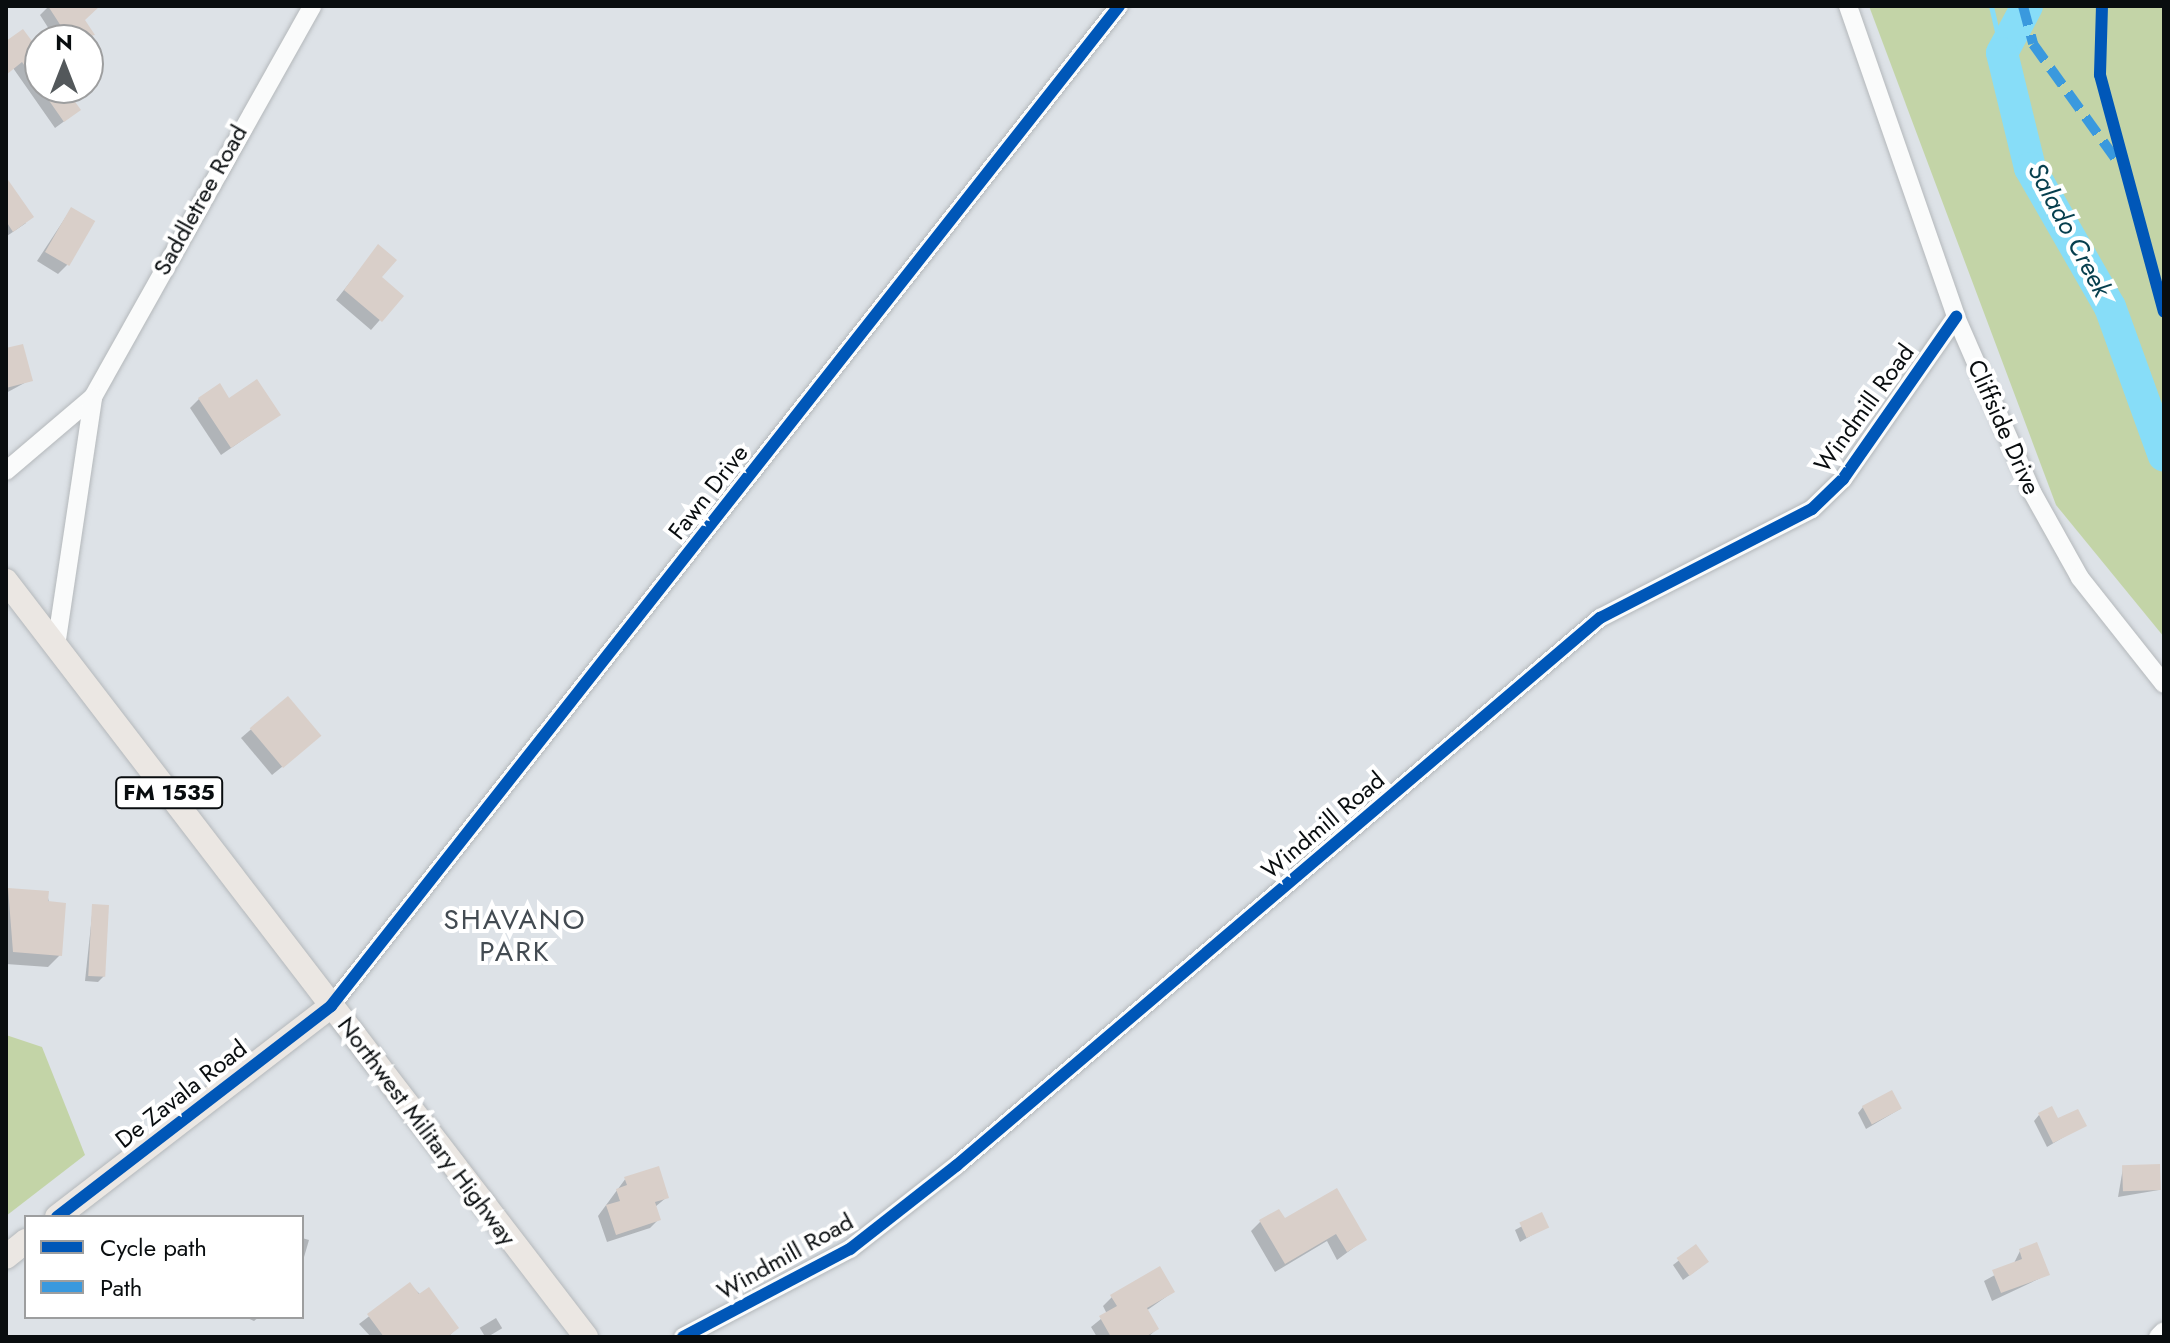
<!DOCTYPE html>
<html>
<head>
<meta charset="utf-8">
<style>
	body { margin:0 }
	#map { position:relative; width:2170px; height:1343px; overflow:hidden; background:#dde2e7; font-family:Jost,sans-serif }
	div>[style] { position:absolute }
	.green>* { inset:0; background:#c3d4a7 }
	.shadow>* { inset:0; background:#0003; transform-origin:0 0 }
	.stream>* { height:5px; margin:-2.5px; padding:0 2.5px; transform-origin:2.5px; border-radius:2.5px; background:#87ddf8 }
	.river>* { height:32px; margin:-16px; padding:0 16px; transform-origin:16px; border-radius:16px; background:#87ddf8 }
	.building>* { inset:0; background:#d9cfc9; transform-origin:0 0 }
	.roads { filter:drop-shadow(0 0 2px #b4b8bb) drop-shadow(0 0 2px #b4b8bb) }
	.minor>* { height:18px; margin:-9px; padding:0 9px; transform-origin:9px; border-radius:9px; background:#fafbfb }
	.major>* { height:24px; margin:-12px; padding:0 12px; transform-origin:12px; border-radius:12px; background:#ebe7e3 }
	.quiet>* { height:10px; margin-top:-5px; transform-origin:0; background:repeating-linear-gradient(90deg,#3a99de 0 20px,transparent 0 30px) }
	.cycleway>* { height:12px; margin:-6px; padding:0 6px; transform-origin:6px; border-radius:6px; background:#0057b8 }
	span { translate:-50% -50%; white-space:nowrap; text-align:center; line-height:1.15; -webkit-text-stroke:8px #fff; paint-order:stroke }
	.shield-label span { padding:2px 6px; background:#fff; border:2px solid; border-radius:6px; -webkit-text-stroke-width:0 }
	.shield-label { font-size:22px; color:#090d0f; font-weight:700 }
	.street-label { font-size:24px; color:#090d0f }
	.water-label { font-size:26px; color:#063f4e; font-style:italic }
	.quarter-label { font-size:28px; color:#434b52; letter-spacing:2px }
	.frame { position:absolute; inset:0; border:8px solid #090d0f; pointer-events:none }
	.legend { position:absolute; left:24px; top:1215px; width:280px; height:104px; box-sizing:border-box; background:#fff; border:2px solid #9d9e9f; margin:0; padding:10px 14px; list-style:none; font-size:24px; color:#090d0f }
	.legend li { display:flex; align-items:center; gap:16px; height:40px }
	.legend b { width:40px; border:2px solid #9d9e9f }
	.north { position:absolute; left:24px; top:24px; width:80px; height:80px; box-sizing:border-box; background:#fff; border:2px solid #9d9e9f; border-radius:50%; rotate:0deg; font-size:22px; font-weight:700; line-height:32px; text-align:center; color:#090d0f }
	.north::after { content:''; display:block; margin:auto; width:28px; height:36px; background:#53585b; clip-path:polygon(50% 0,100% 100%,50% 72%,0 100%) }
</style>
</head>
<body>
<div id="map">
	<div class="green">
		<div style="clip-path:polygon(1869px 6px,2164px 6px,2164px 637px,2056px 505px)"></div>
		<div style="clip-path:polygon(6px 1035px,42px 1047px,85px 1155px,6px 1216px)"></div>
	</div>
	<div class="shadow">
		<div style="clip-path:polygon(49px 6px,98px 6px,83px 20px,93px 35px,56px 40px,40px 15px)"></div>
		<div style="clip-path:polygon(6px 43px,40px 56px,40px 88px,63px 88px,70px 117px,55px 128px,13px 68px,6px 74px)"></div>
		<div style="clip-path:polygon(6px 191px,26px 223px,7px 236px,6px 235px)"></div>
		<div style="clip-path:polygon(71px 209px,67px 265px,58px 274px,37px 261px)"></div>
		<div style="clip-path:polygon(378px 247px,379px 278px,401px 296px,371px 330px,336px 300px)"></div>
		<div style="clip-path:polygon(6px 350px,30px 380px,6px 393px)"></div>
		<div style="clip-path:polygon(199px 399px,229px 400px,279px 415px,221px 455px,190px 408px)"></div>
		<div style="clip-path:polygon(287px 698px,309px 745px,272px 775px,241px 738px)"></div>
		<div style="clip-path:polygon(6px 889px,47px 893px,60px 955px,48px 967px,6px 964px)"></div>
		<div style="clip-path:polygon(93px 906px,104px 976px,98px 982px,85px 981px)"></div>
		<div style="clip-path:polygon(1863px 1107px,1900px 1109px,1866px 1129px,1858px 1113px)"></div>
		<div style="clip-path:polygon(2039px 1115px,2058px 1121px,2084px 1125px,2047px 1147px,2034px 1121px)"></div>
		<div style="clip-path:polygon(2123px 1168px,2159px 1190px,2118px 1197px)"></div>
		<div style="clip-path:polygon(626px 1178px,667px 1197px,655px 1207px,659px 1219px,650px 1228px,607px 1242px,598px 1216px)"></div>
		<div style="clip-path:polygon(1542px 1215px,1547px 1226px,1520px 1242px,1515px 1230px)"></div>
		<div style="clip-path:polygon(1284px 1221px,1364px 1240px,1337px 1260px,1327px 1241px,1275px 1272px,1251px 1231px,1260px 1222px)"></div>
		<div style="clip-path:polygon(302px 1238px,309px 1240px,302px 1264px)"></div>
		<div style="clip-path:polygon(1696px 1247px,1701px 1267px,1683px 1280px,1673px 1265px)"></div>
		<div style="clip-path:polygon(2020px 1251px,2047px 1275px,1992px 1301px,1984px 1281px,2013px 1265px)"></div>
		<div style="clip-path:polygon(410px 1285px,457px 1328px,448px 1337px,371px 1337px,359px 1324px)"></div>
		<div style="clip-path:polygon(1173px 1292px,1146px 1311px,1157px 1329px,1148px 1337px,1097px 1337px,1091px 1327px,1107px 1314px,1103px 1306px,1112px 1297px)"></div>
		<div style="clip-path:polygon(245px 1317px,259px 1317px,254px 1321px)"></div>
		<div style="left:496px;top:1318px;width:12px;height:19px;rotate:59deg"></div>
	</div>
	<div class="stream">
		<div style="left:1991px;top:6px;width:48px;rotate:76.8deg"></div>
	</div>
	<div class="river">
		<div style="left:2027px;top:6px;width:53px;rotate:118deg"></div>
		<div style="left:2002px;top:53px;width:118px;rotate:76.3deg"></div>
		<div style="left:2030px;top:168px;width:160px;rotate:60.1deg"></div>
		<div style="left:2110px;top:307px;width:158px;rotate:70.1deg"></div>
	</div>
	<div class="building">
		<div style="clip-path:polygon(48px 6px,100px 6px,85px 20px,95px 35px,70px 40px)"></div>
		<div style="clip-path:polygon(23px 29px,40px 52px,40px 88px,65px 88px,81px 110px,64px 122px,22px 62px,6px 75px,6px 41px)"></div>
		<div style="clip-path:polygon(6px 177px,34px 217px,13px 232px,6px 221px)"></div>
		<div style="left:71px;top:207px;width:28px;height:52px;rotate:30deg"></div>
		<div style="clip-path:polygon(378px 244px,397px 260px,382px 277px,404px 296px,382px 322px,344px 290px)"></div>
		<div style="clip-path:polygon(23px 344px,33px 381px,6px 388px,6px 348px)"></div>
		<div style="clip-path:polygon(257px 379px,281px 415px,231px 448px,198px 398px,220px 383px,229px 398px)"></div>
		<div style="left:288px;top:696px;width:52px;height:50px;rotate:50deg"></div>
		<div style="clip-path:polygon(8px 888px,49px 891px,48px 901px,66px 903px,62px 956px,13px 952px)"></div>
		<div style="left:92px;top:904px;width:17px;height:72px;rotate:3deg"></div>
		<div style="left:1892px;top:1090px;width:21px;height:34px;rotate:62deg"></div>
		<div style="clip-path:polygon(2052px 1106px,2058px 1118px,2078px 1109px,2087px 1126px,2053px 1143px,2038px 1113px)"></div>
		<div style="left:2160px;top:1164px;width:26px;height:38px;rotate:88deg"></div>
		<div style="clip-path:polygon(659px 1166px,669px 1198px,655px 1202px,661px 1220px,616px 1235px,606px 1205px,620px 1201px,616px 1189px,627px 1185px,624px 1177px)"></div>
		<div style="clip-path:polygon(1337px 1188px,1367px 1240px,1347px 1252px,1336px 1234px,1285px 1264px,1259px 1220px,1279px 1209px,1285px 1218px)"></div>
		<div style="left:1542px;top:1212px;width:17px;height:25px;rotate:65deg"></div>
		<div style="clip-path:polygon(2037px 1242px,2050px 1275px,2001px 1293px,1992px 1270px,2022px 1259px,2019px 1249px)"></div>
		<div style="left:1696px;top:1244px;width:22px;height:24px;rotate:54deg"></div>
		<div style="clip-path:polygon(1160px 1266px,1175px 1292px,1147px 1308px,1159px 1329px,1145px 1337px,1111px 1337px,1099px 1316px,1117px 1306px,1110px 1295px)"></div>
		<div style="clip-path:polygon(410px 1282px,419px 1294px,429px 1287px,459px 1328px,447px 1337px,384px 1337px,367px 1314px)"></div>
	</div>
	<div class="roads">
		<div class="minor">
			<div style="left:1848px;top:6px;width:329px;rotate:70.8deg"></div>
			<div style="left:1956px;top:317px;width:191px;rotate:66.5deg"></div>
			<div style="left:2032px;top:492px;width:98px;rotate:60.8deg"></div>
			<div style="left:2080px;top:578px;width:135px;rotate:51.6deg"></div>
			<div style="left:6px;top:471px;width:114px;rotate:-40.4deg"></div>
			<div style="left:93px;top:397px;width:448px;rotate:-60.7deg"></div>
			<div style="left:56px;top:646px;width:252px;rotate:-81.5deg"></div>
			<div style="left:331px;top:1006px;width:1273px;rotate:-51.76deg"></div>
			<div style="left:683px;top:1337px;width:189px;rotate:-27.8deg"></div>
			<div style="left:850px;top:1249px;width:135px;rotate:-38.1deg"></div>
			<div style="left:956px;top:1166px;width:846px;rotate:-40.4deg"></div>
			<div style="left:1600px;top:618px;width:238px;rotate:-27.2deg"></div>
			<div style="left:1812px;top:509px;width:43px;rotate:-44.1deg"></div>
			<div style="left:1843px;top:479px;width:198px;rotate:-55.1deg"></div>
			<div style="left:2158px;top:1337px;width:8px;rotate:-45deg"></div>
		</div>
		<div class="major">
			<div style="left:6px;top:581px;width:953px;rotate:52.5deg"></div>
			<div style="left:57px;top:1217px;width:346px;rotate:-37.6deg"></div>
			<div style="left:6px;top:1257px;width:26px;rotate:-39deg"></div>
		</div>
	</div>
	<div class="quiet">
		<div style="left:2023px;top:6px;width:39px;rotate:75deg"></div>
		<div style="left:2033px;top:44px;width:144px;rotate:54.3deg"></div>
	</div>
	<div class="cycleway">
		<div style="left:2102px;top:6px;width:69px;rotate:91.7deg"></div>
		<div style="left:2100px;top:75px;width:245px;rotate:74.9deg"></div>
		<div style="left:57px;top:1217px;width:346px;rotate:-37.6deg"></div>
		<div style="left:331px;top:1006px;width:1273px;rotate:-51.76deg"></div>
		<div style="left:683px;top:1337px;width:189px;rotate:-27.8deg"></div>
		<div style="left:850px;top:1249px;width:135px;rotate:-38.1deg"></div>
		<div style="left:956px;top:1166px;width:846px;rotate:-40.4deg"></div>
		<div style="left:1600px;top:618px;width:238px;rotate:-27.2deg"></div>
		<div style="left:1812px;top:509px;width:43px;rotate:-44.1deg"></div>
		<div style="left:1843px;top:479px;width:198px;rotate:-55.1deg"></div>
	</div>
	<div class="shield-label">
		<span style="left:169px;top:793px">FM 1535</span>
	</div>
	<div class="street-label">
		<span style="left:200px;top:200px;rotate:-61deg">Saddletree Road</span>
		<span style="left:1864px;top:408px;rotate:-54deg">Windmill Road</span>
		<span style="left:2004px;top:427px;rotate:66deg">Cliffside Drive</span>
		<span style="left:708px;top:492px;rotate:-52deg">Fawn Drive</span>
		<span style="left:1323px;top:825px;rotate:-40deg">Windmill Road</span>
		<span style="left:181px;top:1094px;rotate:-38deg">De Zavala Road</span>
		<span style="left:427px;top:1131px;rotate:53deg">Northwest Military Highway</span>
		<span style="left:785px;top:1256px;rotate:-29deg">Windmill Road</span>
	</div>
	<div class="water-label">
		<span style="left:2069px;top:230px;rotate:62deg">Salado Creek</span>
	</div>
	<div class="quarter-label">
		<span style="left:515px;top:936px">SHAVANO<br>PARK</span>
	</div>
	<div class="frame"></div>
	<ul class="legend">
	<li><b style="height:10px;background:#0057b8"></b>Cycle path</li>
	<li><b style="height:10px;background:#3a99de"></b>Path</li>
	</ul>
	<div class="north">N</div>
</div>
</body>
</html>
